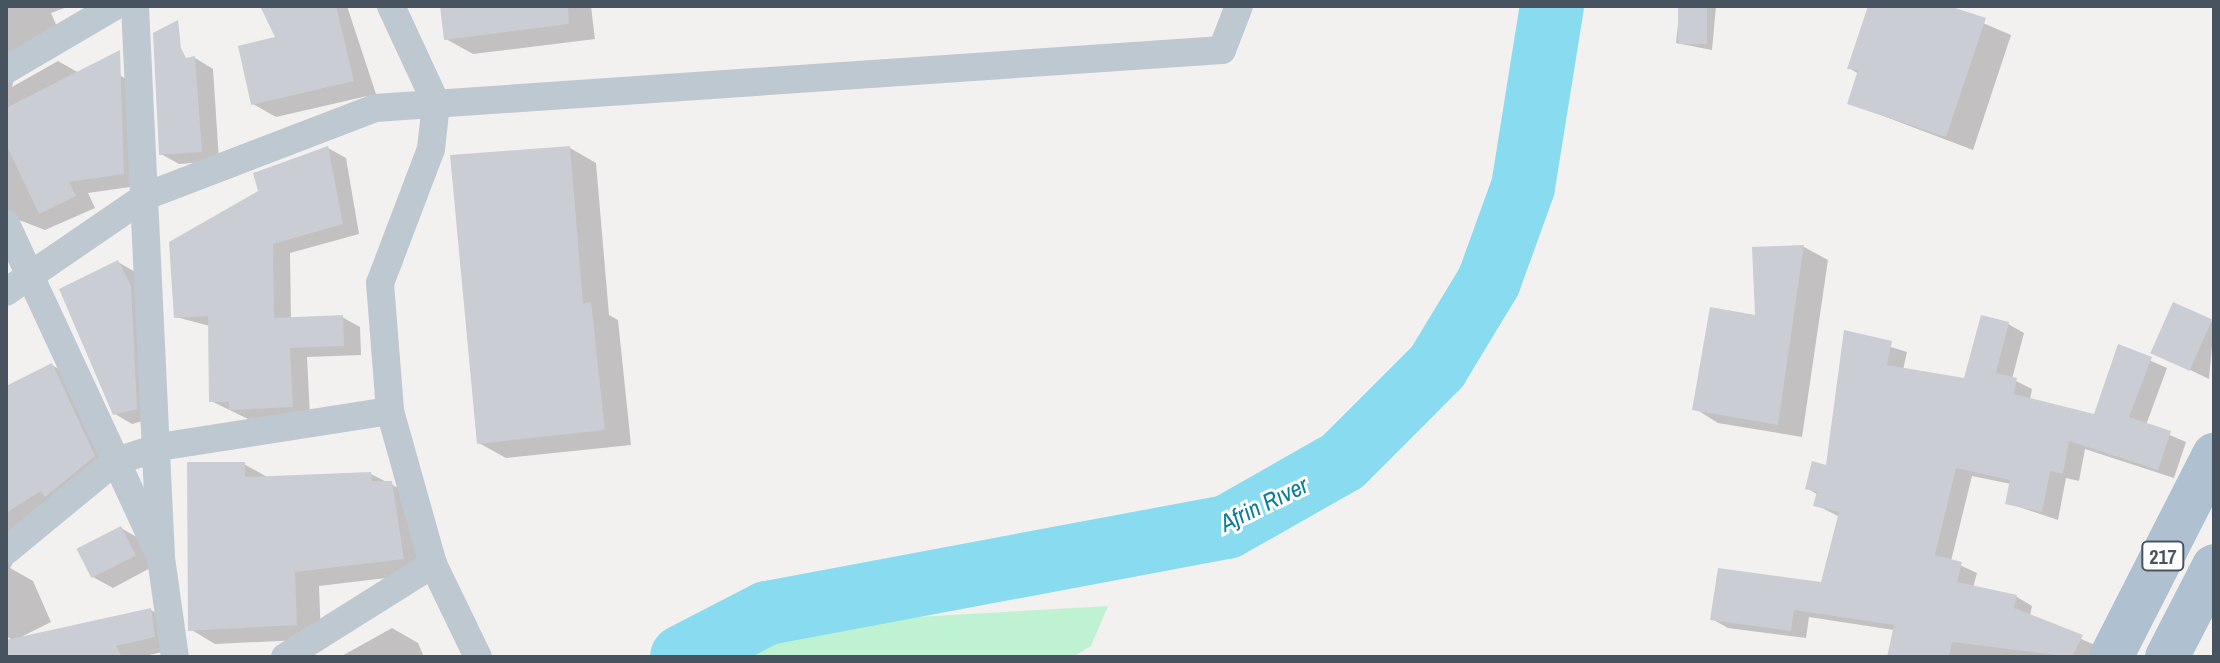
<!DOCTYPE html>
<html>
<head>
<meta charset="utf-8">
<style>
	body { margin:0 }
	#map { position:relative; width:2220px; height:663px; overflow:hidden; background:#f3f0f0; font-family:"Archivo Narrow",sans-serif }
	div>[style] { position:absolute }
	.green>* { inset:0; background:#bef2d2 }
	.shadow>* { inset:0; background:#0003 }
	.river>* { height:64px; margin:-32px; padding:0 32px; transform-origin:32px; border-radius:32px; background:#89dbf0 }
	.building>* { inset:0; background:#cacdd3; transform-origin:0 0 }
	.street>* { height:28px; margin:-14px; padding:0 14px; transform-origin:14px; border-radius:14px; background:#bec8d0 }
	.primary>* { height:44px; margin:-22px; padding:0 22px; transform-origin:22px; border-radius:22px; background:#afc0d0 }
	span { translate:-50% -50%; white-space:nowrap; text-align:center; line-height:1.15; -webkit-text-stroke:6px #fff; paint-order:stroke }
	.shield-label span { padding:2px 6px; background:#fff; border:2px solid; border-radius:6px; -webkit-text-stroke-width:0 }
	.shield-label { font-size:20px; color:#47545f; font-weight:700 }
	.water-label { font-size:24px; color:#087d9c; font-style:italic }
	.frame { position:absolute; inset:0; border:8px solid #47545f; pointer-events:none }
</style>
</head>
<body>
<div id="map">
	<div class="green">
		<div style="clip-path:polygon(1108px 606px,1091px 646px,1073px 657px,714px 657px,733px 637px,847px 621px)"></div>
	</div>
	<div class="shadow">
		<div style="clip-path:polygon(6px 6px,70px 6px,51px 13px,63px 40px,17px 67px,12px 87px,58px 61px,79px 73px,58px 91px,121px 76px,141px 88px,144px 185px,88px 193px,95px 208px,45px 230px,19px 220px,6px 252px)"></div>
		<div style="clip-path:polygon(263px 6px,347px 6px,376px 94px,276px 117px,253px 104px,278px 39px)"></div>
		<div style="clip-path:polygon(442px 6px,591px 6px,595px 39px,473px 54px,446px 39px)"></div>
		<div style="clip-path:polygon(1680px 6px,1716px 6px,1712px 50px,1676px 43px)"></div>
		<div style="clip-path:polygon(1870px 6px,1943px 6px,2011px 35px,1973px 150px,1849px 103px,1859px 74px,1849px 68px)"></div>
		<div style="clip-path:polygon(195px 58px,213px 69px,219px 161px,179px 164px,161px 154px)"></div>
		<div style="clip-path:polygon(328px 148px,346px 158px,359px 234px,290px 253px,291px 319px,342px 317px,360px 327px,361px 355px,307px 357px,310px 416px,248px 419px,211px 401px,210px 326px,176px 317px,260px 192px)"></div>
		<div style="clip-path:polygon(570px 148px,596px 163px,609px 315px,618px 320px,631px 445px,506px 458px,479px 443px)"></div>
		<div style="clip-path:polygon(1804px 247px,1828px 260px,1802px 437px,1718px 423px,1694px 408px,1757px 318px,1754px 250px)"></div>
		<div style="clip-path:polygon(118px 262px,135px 272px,154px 418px,132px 424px,115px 414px)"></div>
		<div style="clip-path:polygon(2174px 305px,2214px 323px,2209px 379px,2153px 352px)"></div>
		<div style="clip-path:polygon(2008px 324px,2024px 333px,2012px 379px,2032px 389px,2030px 400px,2095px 416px,2119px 347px,2167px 368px,2146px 425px,2186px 442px,2174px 478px,2085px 449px,2079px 481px,2066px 478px,2058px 520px,2007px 503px,2011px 484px,1972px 476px,1951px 561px,1977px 573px,1973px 588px,2017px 597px,2032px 606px,2030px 616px,2097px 646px,2092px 657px,1894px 657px,1894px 630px,1809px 617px,1806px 638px,1728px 628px,1712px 619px,1823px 584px,1840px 517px,1816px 505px,1818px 495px,1807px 488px,1828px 467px,1846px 333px,1907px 352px,1903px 370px,1966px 381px)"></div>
		<div style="clip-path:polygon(52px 365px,73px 378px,115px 468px,23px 545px,10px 568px,33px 581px,51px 622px,21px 637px,151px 610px,172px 622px,176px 649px,140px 657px,6px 657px,6px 642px,13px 640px,6px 636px,6px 387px)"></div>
		<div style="clip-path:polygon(244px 464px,269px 478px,371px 474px,416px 497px,428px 573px,319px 586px,321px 639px,215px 644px,190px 629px)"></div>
		<div style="clip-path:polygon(121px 528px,140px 539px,154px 566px,113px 588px,93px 577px)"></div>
		<div style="clip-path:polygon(392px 628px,418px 643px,424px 657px,340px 657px)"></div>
	</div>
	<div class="river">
		<div style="left:682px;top:657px;width:96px;rotate:-27.4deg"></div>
		<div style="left:767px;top:613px;width:468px;rotate:-10.6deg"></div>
		<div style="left:1227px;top:527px;width:133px;rotate:-29.6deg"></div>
		<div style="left:1343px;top:461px;width:133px;rotate:-45deg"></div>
		<div style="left:1437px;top:367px;width:100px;rotate:-58.8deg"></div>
		<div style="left:1489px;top:281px;width:100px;rotate:-70.1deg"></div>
		<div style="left:1523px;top:187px;width:183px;rotate:-80.9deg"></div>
	</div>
	<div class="building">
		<div style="clip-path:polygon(260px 6px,336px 6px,354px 81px,251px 105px,238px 46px,275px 37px)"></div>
		<div style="clip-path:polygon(440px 6px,568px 6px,569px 24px,444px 40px)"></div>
		<div style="left:1678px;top:6px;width:29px;height:38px"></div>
		<div style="clip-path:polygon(1868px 6px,1949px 6px,1986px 18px,1946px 137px,1847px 104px,1858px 70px,1847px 69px)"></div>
		<div style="clip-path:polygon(178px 20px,181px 48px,186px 58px,195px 56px,202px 152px,159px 155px,153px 33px)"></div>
		<div style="clip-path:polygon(120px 50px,124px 174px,69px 182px,76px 196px,39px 214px,6px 144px,6px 108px)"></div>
		<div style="clip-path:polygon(328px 146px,343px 224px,273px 244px,274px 318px,343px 315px,344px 346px,290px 348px,293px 407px,229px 410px,229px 402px,209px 402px,208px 316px,174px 318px,169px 242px,258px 191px,253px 173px)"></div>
		<div style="clip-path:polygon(570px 146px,583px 303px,591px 302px,605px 430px,477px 444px,450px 155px)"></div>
		<div style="clip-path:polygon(1804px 245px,1778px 425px,1692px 410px,1710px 307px,1755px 315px,1752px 247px)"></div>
		<div style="clip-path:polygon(118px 260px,131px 286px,137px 409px,113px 415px,59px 289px)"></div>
		<div style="left:2173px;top:302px;width:43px;height:56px;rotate:24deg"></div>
		<div style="clip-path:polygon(1981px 315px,2009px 322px,1996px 373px,2017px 378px,2014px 394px,2094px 414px,2118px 344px,2152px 357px,2129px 417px,2171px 431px,2158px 470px,2069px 441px,2063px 474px,2050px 471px,2042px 512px,2005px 504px,2010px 480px,1956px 468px,1935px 555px,1962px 562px,1957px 582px,2017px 595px,2014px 608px,2083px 635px,2072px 657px,1952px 642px,1949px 657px,1887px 657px,1894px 625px,1794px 610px,1791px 631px,1710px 620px,1718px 568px,1821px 582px,1839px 512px,1813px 506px,1817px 492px,1805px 489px,1812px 461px,1826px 465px,1844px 330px,1892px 341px,1887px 365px,1964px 378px)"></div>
		<div style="clip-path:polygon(52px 363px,95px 456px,45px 497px,41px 491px,6px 513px,6px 386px)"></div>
		<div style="clip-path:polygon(187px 462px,245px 462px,245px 477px,371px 472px,372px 481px,392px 481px,404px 559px,295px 572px,297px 625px,188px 631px)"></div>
		<div style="left:121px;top:526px;width:33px;height:50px;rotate:63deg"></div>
		<div style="clip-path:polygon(151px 608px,155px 637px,116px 646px,122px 657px,6px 657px,6px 640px)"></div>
	</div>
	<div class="street">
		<div style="left:135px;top:6px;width:553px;rotate:87.3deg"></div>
		<div style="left:161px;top:558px;width:100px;rotate:82deg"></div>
		<div style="left:391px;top:6px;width:107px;rotate:65.1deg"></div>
		<div style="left:436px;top:103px;width:46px;rotate:96.2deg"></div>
		<div style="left:431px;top:149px;width:143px;rotate:110.8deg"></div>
		<div style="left:380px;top:283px;width:128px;rotate:85.5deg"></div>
		<div style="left:390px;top:411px;width:159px;rotate:74.3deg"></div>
		<div style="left:433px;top:564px;width:103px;rotate:64.2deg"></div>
		<div style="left:6px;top:70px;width:126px;rotate:-30.4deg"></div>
		<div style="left:6px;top:224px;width:359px;rotate:65.1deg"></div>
		<div style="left:6px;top:292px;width:170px;rotate:-34.4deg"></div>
		<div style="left:146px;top:196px;width:245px;rotate:-21deg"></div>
		<div style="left:375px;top:108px;width:849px;rotate:-3.92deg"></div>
		<div style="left:1222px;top:50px;width:47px;rotate:-68.9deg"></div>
		<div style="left:6px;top:551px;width:140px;rotate:-39.5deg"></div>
		<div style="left:114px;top:462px;width:47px;rotate:-18.4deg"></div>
		<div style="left:159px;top:447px;width:234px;rotate:-8.9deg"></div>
		<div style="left:285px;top:657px;width:175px;rotate:-32.1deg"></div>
	</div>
	<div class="primary">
		<div style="left:2111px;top:657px;width:227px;rotate:-63deg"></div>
		<div style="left:2167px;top:657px;width:102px;rotate:-62.7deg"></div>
	</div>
	<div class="shield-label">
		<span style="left:2163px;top:556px">217</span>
	</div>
	<div class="water-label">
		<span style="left:1264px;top:504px;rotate:-26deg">Afrin Rıver</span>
	</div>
	<div class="frame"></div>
</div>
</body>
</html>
